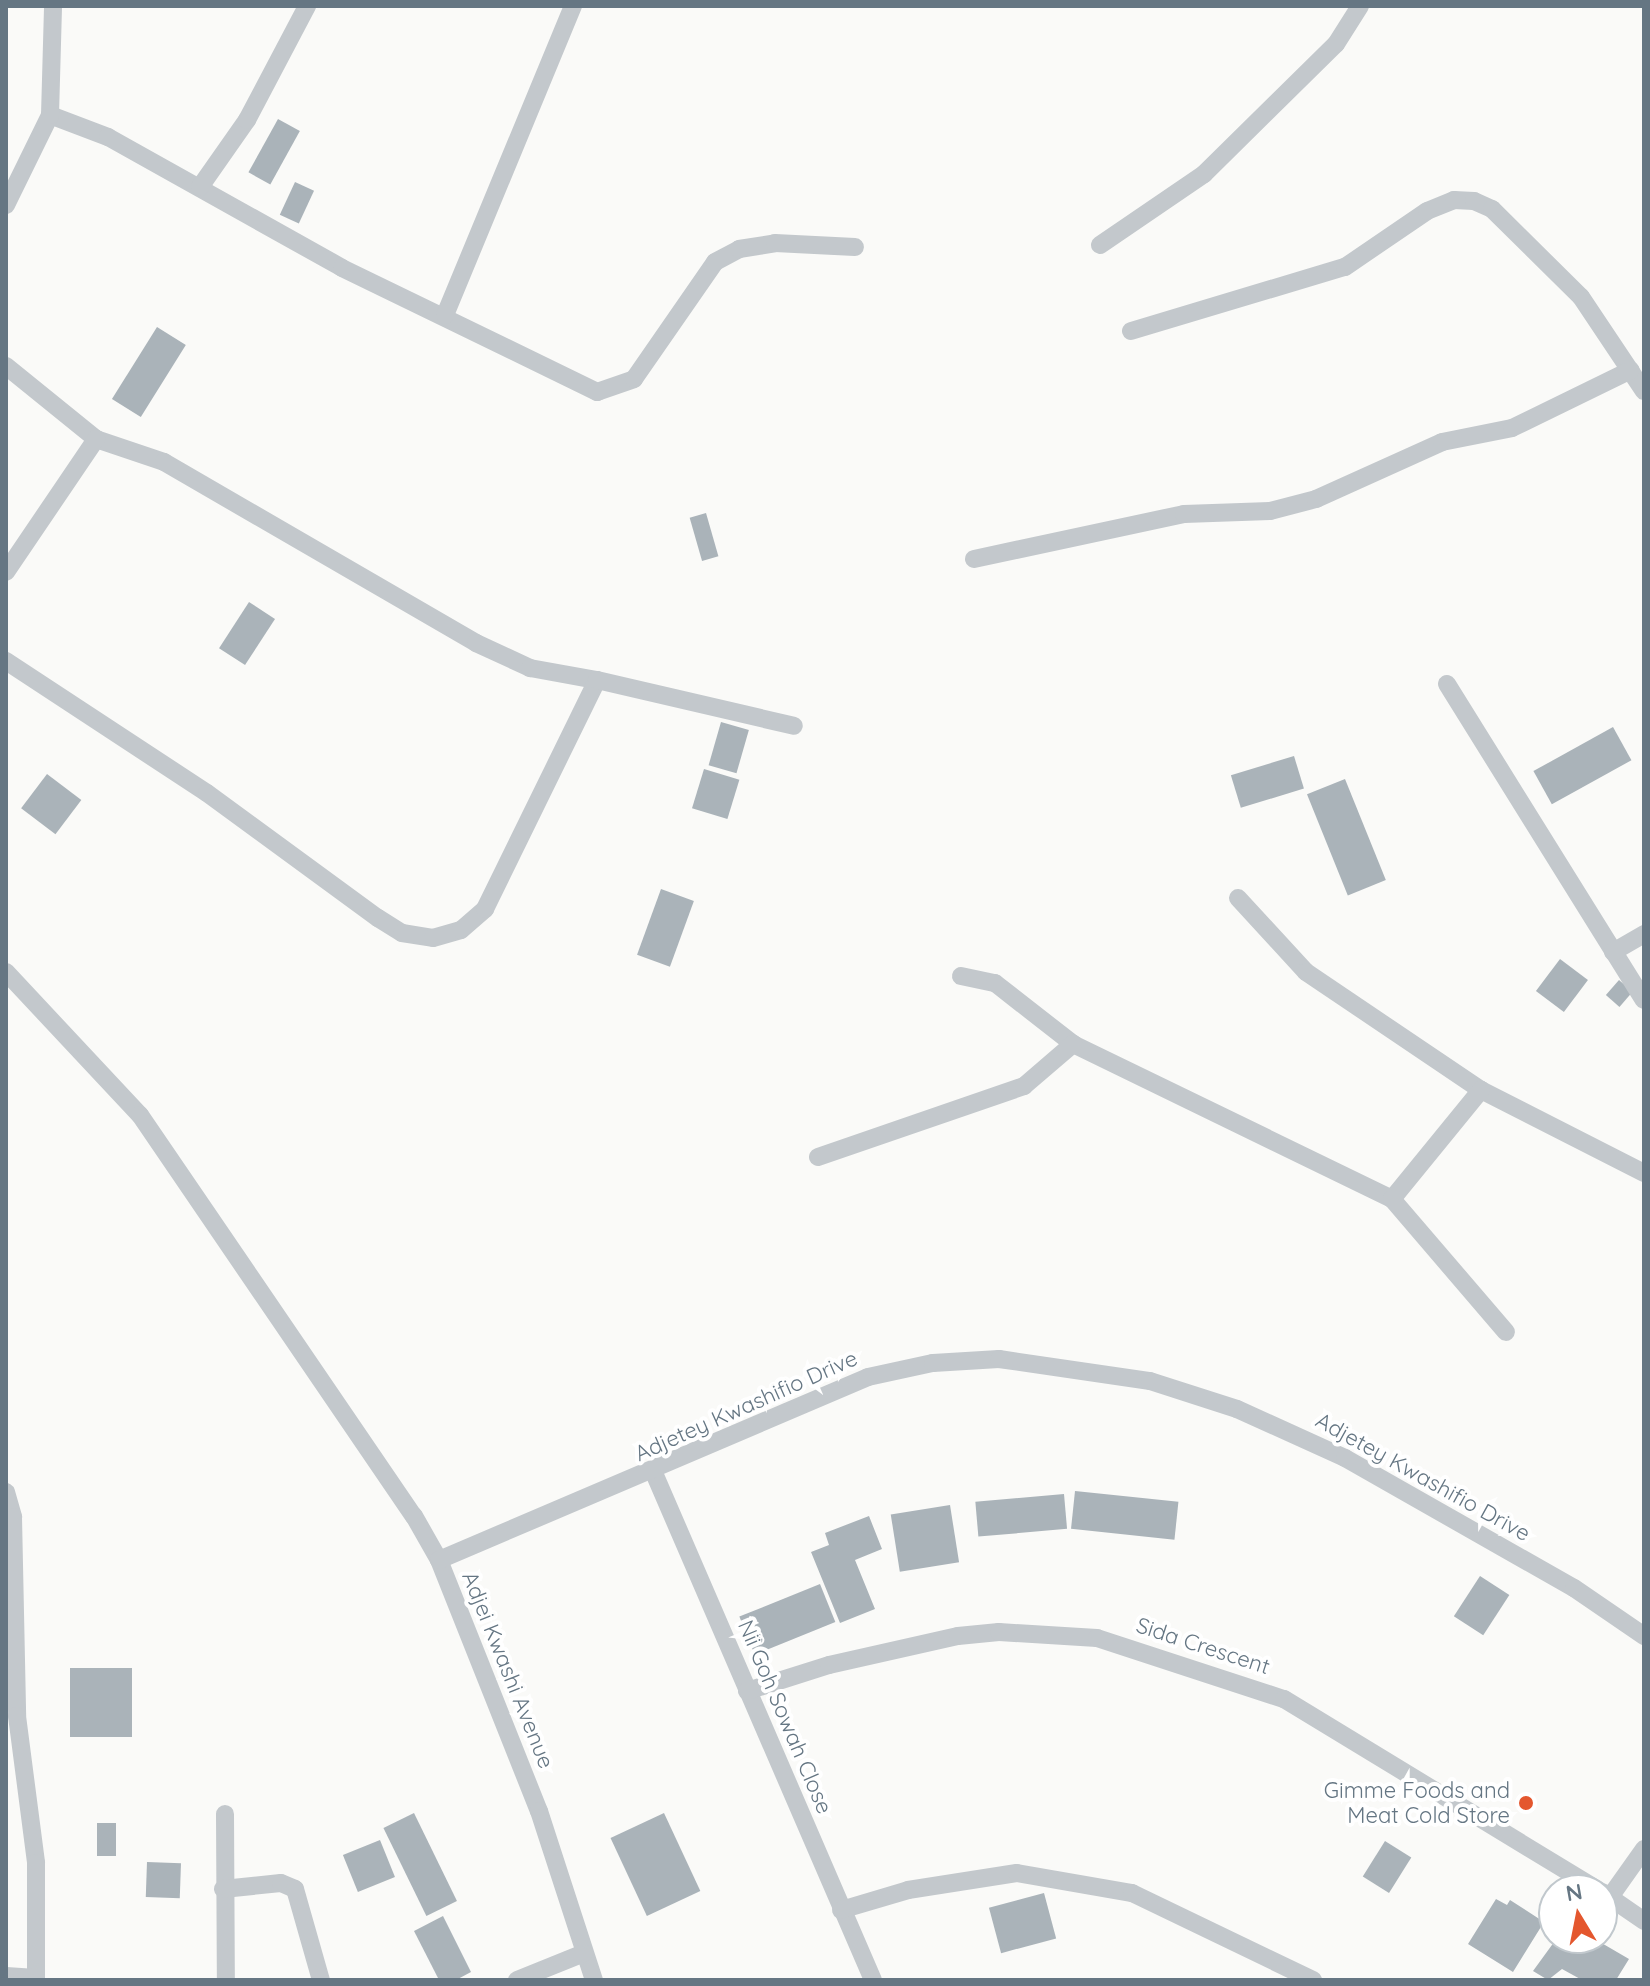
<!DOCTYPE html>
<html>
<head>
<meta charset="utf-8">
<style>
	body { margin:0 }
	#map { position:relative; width:1650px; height:1986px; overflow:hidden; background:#fafaf8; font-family:Quicksand,sans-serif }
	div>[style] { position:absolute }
	.building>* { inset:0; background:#aab3b9; transform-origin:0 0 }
	.minor>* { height:18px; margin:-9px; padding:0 9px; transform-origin:9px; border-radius:9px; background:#c3c8cc }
	.dots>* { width:22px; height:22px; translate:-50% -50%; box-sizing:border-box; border:4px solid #fff; border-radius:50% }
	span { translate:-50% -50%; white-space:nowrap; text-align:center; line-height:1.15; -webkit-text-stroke:8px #fff; paint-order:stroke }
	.street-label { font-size:22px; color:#657683 }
	.poi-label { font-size:22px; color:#657683 }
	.right { translate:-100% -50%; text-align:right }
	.frame { position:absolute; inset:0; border:8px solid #657683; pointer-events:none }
	.north { position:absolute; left:1538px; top:1874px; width:80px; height:80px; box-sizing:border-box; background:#fff; border:2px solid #c1c8cd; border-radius:50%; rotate:350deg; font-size:22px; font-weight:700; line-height:32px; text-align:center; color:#657683 }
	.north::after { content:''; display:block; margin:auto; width:28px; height:36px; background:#e4572e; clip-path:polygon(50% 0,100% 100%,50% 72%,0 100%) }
</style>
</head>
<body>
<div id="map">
	<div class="building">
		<div style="left:278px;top:119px;width:25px;height:61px;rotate:29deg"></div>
		<div style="left:295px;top:182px;width:21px;height:36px;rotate:25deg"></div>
		<div style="left:157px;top:327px;width:34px;height:85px;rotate:32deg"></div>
		<div style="left:706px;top:513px;width:45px;height:17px;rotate:74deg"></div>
		<div style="left:249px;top:602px;width:31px;height:55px;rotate:33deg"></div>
		<div style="left:721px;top:722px;width:29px;height:45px;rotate:16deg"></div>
		<div style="left:1613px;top:727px;width:38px;height:91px;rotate:61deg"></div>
		<div style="left:1294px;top:756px;width:34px;height:66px;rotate:73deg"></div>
		<div style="left:704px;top:769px;width:37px;height:41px;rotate:17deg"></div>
		<div style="left:47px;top:774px;width:43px;height:43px;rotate:37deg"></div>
		<div style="left:1345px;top:779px;width:109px;height:41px;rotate:68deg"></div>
		<div style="left:661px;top:889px;width:35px;height:70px;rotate:20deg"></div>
		<div style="left:1560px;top:959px;width:35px;height:40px;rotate:37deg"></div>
		<div style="left:1619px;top:980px;width:18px;height:20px;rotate:41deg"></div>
		<div style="left:1075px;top:1491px;width:104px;height:38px;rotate:6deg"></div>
		<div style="left:1064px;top:1494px;width:35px;height:89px;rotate:85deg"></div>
		<div style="left:950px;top:1505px;width:58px;height:60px;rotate:81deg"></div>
		<div style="clip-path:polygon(869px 1516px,882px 1549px,855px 1560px,875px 1609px,840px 1623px,811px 1552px,829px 1545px,825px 1533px)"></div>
		<div style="left:1480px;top:1576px;width:35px;height:48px;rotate:33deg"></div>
		<div style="left:820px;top:1584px;width:41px;height:87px;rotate:68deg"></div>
		<div style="left:132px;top:1668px;width:69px;height:62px;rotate:90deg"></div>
		<div style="left:414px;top:1813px;width:98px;height:34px;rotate:64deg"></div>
		<div style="left:664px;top:1813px;width:86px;height:59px;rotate:65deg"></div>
		<div style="left:97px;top:1823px;width:19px;height:33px"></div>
		<div style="left:380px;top:1840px;width:40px;height:40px;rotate:68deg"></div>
		<div style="left:1385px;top:1841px;width:31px;height:42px;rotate:32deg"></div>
		<div style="left:147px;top:1862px;width:34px;height:35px;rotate:2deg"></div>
		<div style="left:1044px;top:1893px;width:47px;height:57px;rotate:75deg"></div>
		<div style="clip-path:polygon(1496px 1899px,1507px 1905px,1510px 1900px,1544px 1922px,1513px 1972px,1468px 1944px)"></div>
		<div style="clip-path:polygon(443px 1916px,471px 1972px,456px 1980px,439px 1980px,414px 1931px)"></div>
		<div style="clip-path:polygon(1557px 1938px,1593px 1938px,1629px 1959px,1616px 1980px,1582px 1980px,1562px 1969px,1548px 1980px,1533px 1971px)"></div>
	</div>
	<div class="minor">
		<div style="left:50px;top:115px;width:62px;rotate:20.8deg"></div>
		<div style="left:108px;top:137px;width:268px;rotate:29.2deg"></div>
		<div style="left:342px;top:268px;width:284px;rotate:25.9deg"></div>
		<div style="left:597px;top:392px;width:39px;rotate:-19deg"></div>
		<div style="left:634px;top:379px;width:142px;rotate:-55.3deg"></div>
		<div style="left:715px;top:262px;width:27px;rotate:-28deg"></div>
		<div style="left:739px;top:249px;width:36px;rotate:-9deg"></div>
		<div style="left:775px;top:243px;width:80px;rotate:2.9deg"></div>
		<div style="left:200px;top:187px;width:82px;rotate:-55deg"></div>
		<div style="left:247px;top:120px;width:129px;rotate:-62.2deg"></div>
		<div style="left:6px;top:205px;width:100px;rotate:-63.9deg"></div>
		<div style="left:50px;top:115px;width:109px;rotate:-88.4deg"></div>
		<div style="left:1100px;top:245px;width:126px;rotate:-34.3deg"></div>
		<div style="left:1204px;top:174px;width:185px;rotate:-44.6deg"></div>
		<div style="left:1336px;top:44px;width:45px;rotate:-57.7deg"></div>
		<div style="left:445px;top:315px;width:334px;rotate:-67.5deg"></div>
		<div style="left:1131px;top:331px;width:223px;rotate:-16.7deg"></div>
		<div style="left:1345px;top:267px;width:99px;rotate:-34.3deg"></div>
		<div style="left:1427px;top:211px;width:29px;rotate:-22deg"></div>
		<div style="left:1454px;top:200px;width:20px;rotate:3deg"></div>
		<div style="left:1474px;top:201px;width:20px;rotate:24deg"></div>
		<div style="left:1492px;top:209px;width:125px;rotate:44.7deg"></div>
		<div style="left:1581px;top:297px;width:113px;rotate:56.2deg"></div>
		<div style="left:6px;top:366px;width:116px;rotate:39deg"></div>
		<div style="left:96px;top:439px;width:72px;rotate:18.7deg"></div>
		<div style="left:164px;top:462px;width:361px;rotate:30.1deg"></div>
		<div style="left:476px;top:643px;width:60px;rotate:24.8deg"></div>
		<div style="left:530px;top:668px;width:68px;rotate:10.2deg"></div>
		<div style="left:974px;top:559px;width:215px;rotate:-12.1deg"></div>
		<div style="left:1184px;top:514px;width:86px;rotate:-2deg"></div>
		<div style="left:1270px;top:511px;width:48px;rotate:-14.6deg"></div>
		<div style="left:1316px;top:499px;width:138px;rotate:-24.3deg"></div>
		<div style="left:1442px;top:442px;width:71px;rotate:-11.3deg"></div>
		<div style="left:1512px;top:428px;width:132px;rotate:-26deg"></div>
		<div style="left:6px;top:572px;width:161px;rotate:-55.9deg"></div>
		<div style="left:6px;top:661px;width:240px;rotate:33.3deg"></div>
		<div style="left:207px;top:793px;width:212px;rotate:36.2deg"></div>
		<div style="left:378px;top:918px;width:28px;rotate:32deg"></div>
		<div style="left:402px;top:933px;width:31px;rotate:9deg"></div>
		<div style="left:433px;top:938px;width:29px;rotate:-16deg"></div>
		<div style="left:461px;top:930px;width:32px;rotate:-41deg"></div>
		<div style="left:485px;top:909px;width:255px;rotate:-63.9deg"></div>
		<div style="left:597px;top:680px;width:202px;rotate:13.1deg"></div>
		<div style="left:1447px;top:684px;width:372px;rotate:58.1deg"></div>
		<div style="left:1238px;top:898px;width:100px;rotate:47.4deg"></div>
		<div style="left:1306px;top:972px;width:211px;rotate:34deg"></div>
		<div style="left:1481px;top:1090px;width:183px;rotate:27deg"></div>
		<div style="left:1613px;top:952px;width:36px;rotate:-30deg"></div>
		<div style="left:6px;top:972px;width:196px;rotate:46.9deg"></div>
		<div style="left:140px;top:1115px;width:486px;rotate:55.7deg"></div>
		<div style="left:414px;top:1516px;width:51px;rotate:60.4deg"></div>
		<div style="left:439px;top:1560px;width:270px;rotate:68.3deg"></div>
		<div style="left:539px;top:1811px;width:178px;rotate:72deg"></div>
		<div style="left:961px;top:976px;width:35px;rotate:12deg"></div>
		<div style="left:995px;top:983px;width:99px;rotate:38deg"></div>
		<div style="left:1073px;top:1044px;width:355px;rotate:25.9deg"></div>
		<div style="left:1392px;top:1199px;width:141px;rotate:-50.8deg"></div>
		<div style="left:818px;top:1157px;width:218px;rotate:-19deg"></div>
		<div style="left:1024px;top:1086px;width:65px;rotate:-40.6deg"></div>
		<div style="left:1392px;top:1199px;width:175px;rotate:49.4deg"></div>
		<div style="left:654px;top:1473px;width:552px;rotate:66.64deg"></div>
		<div style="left:6px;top:1492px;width:26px;rotate:74deg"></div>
		<div style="left:13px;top:1517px;width:199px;rotate:88.8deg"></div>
		<div style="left:17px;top:1716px;width:148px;rotate:82.6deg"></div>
		<div style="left:36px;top:1863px;width:117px;rotate:90deg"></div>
		<div style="left:439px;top:1560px;width:466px;rotate:-23.1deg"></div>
		<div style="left:868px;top:1377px;width:66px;rotate:-12.2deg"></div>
		<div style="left:933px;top:1363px;width:66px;rotate:-3.5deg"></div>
		<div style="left:999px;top:1359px;width:153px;rotate:8.3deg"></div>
		<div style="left:1150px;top:1381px;width:91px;rotate:17.8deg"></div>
		<div style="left:1237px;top:1409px;width:119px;rotate:24.4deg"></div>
		<div style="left:1345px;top:1458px;width:263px;rotate:29.6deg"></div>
		<div style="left:1574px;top:1588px;width:85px;rotate:34.4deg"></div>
		<div style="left:747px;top:1691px;width:86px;rotate:-17.6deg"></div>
		<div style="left:829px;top:1665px;width:132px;rotate:-12.7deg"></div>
		<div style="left:958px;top:1636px;width:41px;rotate:-5.6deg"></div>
		<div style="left:999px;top:1632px;width:98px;rotate:3.5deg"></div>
		<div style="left:1097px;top:1638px;width:197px;rotate:18.1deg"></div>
		<div style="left:1284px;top:1699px;width:368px;rotate:31.3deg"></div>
		<div style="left:225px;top:1814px;width:166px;rotate:89.7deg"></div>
		<div style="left:223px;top:1889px;width:58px;rotate:-5.9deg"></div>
		<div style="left:281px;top:1883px;width:15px;rotate:23deg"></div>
		<div style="left:295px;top:1889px;width:95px;rotate:74.1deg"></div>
		<div style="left:1602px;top:1892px;width:51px;rotate:34.6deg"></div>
		<div style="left:1610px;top:1897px;width:59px;rotate:-54.7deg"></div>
		<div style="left:841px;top:1910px;width:70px;rotate:-16.6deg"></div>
		<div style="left:908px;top:1890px;width:110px;rotate:-8.9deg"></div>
		<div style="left:1017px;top:1873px;width:117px;rotate:9.9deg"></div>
		<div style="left:1132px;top:1893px;width:201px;rotate:25.7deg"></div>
		<div style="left:6px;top:1976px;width:30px;rotate:4deg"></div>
		<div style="left:517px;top:1980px;width:72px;rotate:-21.9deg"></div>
	</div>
	<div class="dots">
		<div style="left:1526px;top:1803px;background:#e4572e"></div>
	</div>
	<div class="street-label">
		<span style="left:746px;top:1406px;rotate:-24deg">Adjetey Kwashifio Drive</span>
		<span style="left:1423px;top:1477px;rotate:29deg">Adjetey Kwashifio Drive</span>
		<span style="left:1203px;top:1646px;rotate:18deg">Sida Crescent</span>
		<span style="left:508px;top:1670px;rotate:68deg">Adjei Kwashi Avenue</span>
		<span style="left:785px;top:1717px;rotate:67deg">Nii Goh Sowah Close</span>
	</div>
	<div class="poi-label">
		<span class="right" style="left:1510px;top:1803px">Gimme Foods and<br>Meat Cold Store</span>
	</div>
	<div class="frame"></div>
	<div class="north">N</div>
</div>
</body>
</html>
